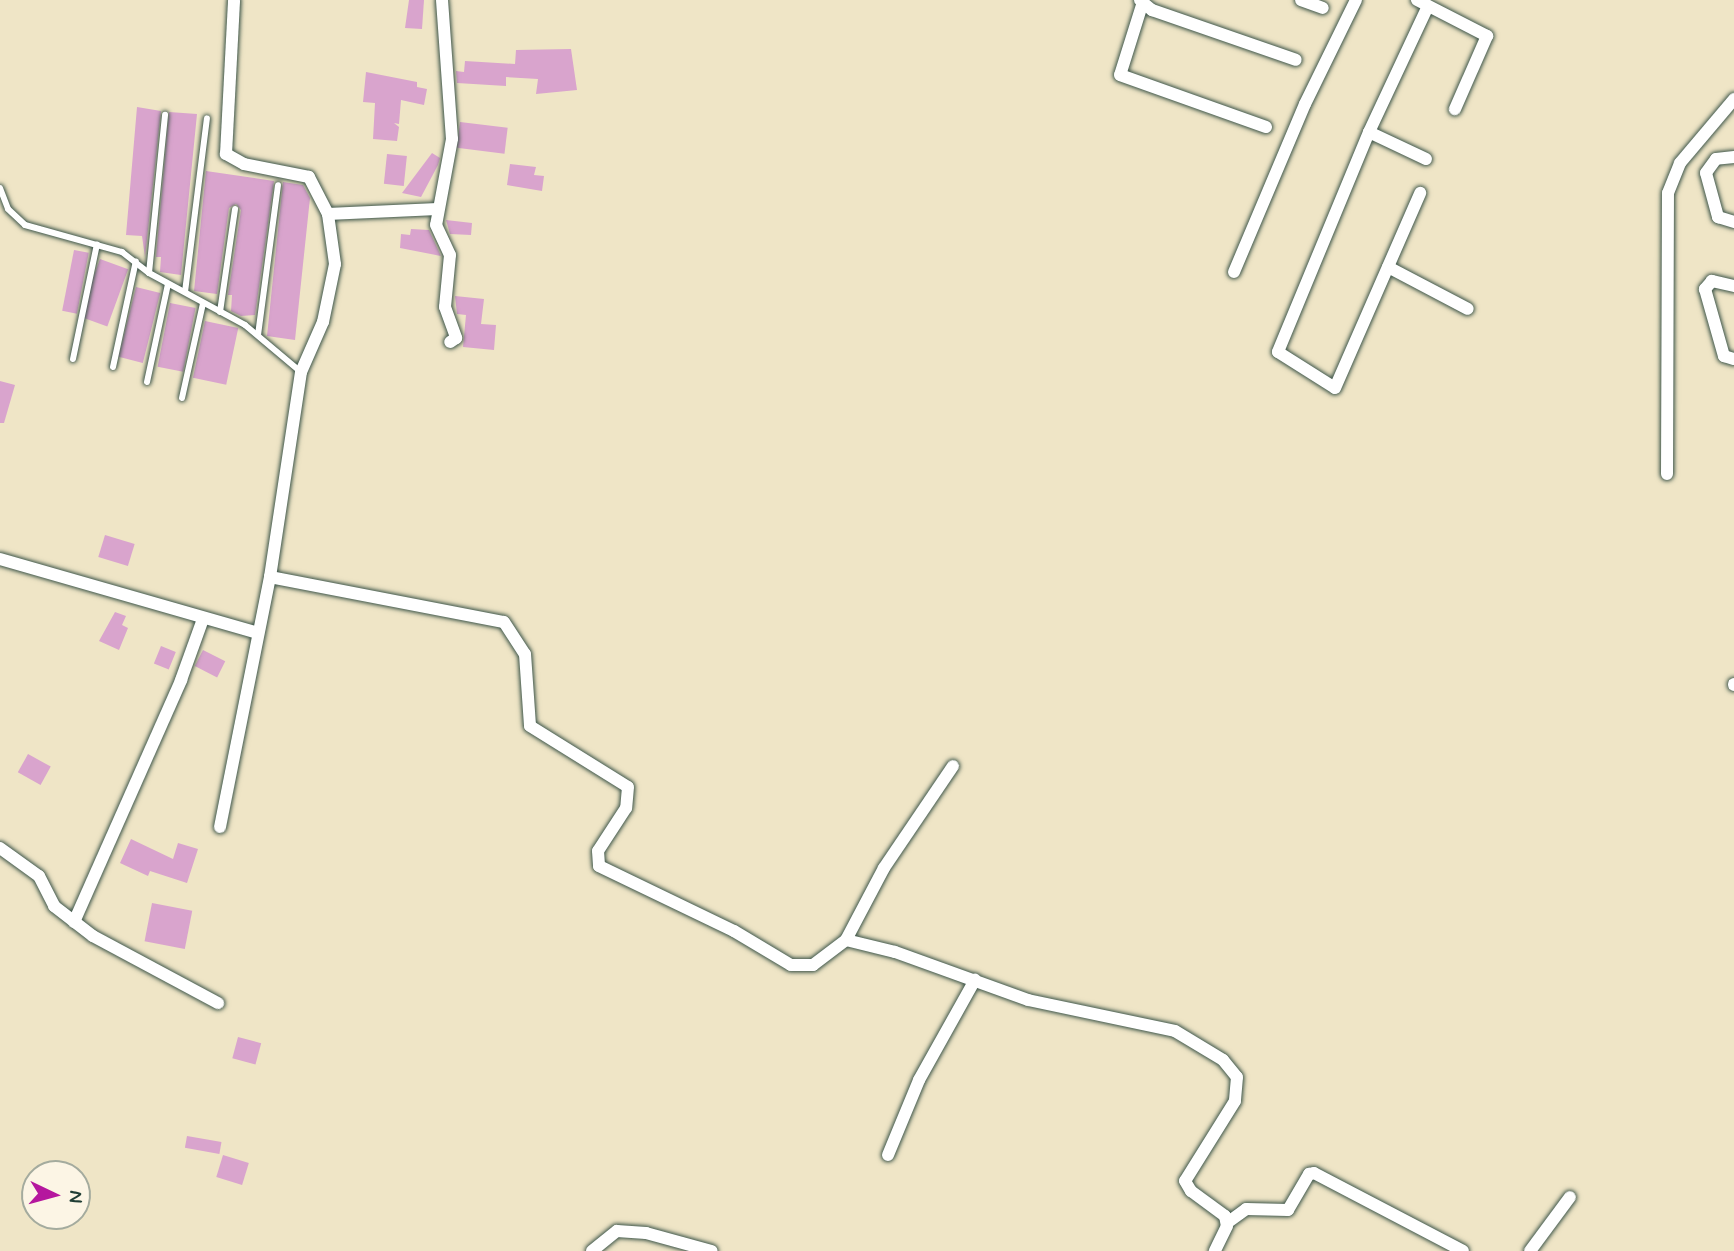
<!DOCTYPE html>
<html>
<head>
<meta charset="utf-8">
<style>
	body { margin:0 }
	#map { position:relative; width:1734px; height:1251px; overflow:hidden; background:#efe5c6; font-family:Mynerve,sans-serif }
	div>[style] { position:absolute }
	.building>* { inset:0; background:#d9a4cd; transform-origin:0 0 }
	.roads { filter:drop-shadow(0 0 2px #3e564a) drop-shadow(0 0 2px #3e564a) }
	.lane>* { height:6px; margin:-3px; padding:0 3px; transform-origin:3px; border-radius:3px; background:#fff }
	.street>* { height:12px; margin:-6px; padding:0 6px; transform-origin:6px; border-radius:6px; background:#fff }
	span { translate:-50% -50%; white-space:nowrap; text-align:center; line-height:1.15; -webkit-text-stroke:5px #fcf5e5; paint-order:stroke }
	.north { position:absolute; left:21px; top:1160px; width:70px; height:70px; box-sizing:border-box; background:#fcf5e5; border:2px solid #a4ab9e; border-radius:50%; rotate:95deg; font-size:19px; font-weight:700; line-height:28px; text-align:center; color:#1f3d34 }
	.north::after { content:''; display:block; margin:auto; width:24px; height:32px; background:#b5179e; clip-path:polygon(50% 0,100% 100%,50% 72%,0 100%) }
</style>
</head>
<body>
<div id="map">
	<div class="building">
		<div style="clip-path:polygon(409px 0,424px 0,422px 29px,405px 28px)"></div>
		<div style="clip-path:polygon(571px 49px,577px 90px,536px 94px,538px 79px,506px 77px,506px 86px,457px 83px,456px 71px,464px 72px,465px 61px,515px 64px,516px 50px)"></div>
		<div style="clip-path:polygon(366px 72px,417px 82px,417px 87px,427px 89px,424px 105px,401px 100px,399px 124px,394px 123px,399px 127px,397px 141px,373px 139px,375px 103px,363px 102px)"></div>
		<div style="clip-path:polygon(137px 107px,161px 111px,145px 257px,142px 236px,126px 235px)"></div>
		<div style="clip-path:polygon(169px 112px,197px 114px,181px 275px,160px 272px,161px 257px,156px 257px)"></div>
		<div style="left:460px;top:122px;width:48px;height:26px;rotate:7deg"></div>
		<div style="clip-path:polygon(432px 153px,440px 158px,438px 165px,421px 197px,402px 193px)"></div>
		<div style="left:387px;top:154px;width:20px;height:30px;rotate:6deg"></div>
		<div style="clip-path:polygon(510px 164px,536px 167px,534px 175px,544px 176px,542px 191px,507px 185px)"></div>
		<div style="clip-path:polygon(206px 171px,274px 181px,255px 315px,241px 316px,231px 311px,232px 295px,228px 295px,241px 210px,236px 204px,229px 208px,217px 294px,194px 291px)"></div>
		<div style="clip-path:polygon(283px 182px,303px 185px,310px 198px,295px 340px,267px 336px)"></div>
		<div style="clip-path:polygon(446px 220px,472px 223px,471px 235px,450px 234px)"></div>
		<div style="clip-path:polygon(411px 229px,429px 230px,441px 256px,400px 248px,401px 234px,410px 235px)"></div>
		<div style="left:74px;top:250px;width:15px;height:62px;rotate:11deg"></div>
		<div style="left:100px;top:259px;width:30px;height:61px;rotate:20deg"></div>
		<div style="left:136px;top:287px;width:25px;height:72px;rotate:14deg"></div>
		<div style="clip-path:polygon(455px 296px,484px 299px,481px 324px,496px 325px,494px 350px,463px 347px,466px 315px,457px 314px)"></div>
		<div style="left:170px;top:303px;width:26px;height:65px;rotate:11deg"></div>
		<div style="left:205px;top:321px;width:34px;height:58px;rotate:12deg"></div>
		<div style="clip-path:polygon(0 381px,15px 385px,4px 423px,0 423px)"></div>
		<div style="left:105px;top:535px;width:31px;height:23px;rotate:17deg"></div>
		<div style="clip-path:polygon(115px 612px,126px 616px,122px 625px,128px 628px,119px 650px,99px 641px)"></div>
		<div style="left:161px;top:646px;width:16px;height:19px;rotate:22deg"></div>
		<div style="left:203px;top:650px;width:25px;height:18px;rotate:27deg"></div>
		<div style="left:28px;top:754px;width:26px;height:21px;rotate:29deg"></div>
		<div style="clip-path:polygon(131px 839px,173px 859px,178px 843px,198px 849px,187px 883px,150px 871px,148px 876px,120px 863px)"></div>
		<div style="left:152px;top:903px;width:41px;height:39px;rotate:11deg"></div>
		<div style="left:238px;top:1037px;width:24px;height:22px;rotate:15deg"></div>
		<div style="left:187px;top:1136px;width:35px;height:12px;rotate:10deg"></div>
		<div style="left:223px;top:1155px;width:27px;height:23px;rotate:17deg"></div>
	</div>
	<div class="roads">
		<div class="lane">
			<div style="left:0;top:188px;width:22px;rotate:69deg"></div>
			<div style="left:8px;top:209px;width:23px;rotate:43deg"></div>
			<div style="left:25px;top:225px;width:101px;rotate:15.6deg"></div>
			<div style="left:122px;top:252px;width:34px;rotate:38deg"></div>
			<div style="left:149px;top:273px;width:109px;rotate:28.4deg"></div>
			<div style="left:245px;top:325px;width:73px;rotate:40deg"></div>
			<div style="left:149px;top:273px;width:159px;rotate:-84.2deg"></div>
			<div style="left:185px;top:292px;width:175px;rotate:-82.8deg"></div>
			<div style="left:220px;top:312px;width:104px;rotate:-81.7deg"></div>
			<div style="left:258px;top:335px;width:151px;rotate:-82.4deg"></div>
			<div style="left:73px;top:359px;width:117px;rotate:-78.2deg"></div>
			<div style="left:113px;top:367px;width:108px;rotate:-77.8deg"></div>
			<div style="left:147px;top:382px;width:100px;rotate:-77.9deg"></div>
			<div style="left:182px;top:398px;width:97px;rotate:-77.5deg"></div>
		</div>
		<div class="street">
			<div style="left:442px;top:0;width:139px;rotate:85.9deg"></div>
			<div style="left:452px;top:139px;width:87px;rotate:100.5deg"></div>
			<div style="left:436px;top:225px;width:33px;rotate:65deg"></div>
			<div style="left:450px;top:255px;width:52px;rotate:95.5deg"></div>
			<div style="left:445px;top:307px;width:33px;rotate:70deg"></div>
			<div style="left:456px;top:338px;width:7px;rotate:146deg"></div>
			<div style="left:1140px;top:0;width:16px;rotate:40deg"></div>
			<div style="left:1152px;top:10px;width:152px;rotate:19.1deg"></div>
			<div style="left:1301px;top:0;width:23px;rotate:20deg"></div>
			<div style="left:1417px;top:0;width:79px;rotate:27.2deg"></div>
			<div style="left:1487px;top:36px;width:80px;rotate:113.7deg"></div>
			<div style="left:1142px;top:5px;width:73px;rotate:107.4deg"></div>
			<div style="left:1120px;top:75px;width:155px;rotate:19.6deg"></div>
			<div style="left:1369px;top:132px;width:238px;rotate:112.5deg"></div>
			<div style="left:1278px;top:352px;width:67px;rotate:32.3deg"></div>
			<div style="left:1335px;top:388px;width:213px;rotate:-66.4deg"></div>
			<div style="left:1734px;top:157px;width:18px;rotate:174deg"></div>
			<div style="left:1716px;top:159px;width:17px;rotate:126deg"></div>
			<div style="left:1706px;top:173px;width:46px;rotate:74.7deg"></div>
			<div style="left:1718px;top:217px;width:17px;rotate:17deg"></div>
			<div style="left:1426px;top:159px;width:63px;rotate:-154.7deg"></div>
			<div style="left:1369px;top:132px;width:139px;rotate:-64.9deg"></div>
			<div style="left:328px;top:214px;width:109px;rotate:-2.6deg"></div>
			<div style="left:1388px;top:267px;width:90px;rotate:27.7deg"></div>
			<div style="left:1234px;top:272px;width:182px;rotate:-67.1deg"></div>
			<div style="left:1305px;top:104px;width:116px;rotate:-63.9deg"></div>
			<div style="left:1734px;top:286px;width:23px;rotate:-167deg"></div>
			<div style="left:1712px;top:281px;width:11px;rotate:131deg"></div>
			<div style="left:1705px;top:289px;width:70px;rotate:74.2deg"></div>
			<div style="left:1724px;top:356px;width:10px;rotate:17deg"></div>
			<div style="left:1667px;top:474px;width:281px;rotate:-89.8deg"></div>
			<div style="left:1668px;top:193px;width:32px;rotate:-68deg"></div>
			<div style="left:1680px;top:163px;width:84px;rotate:-49.8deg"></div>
			<div style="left:0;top:559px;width:268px;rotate:16deg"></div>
			<div style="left:270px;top:577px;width:238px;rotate:10.9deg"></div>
			<div style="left:504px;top:622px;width:38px;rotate:57deg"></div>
			<div style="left:525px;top:654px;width:72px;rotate:86deg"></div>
			<div style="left:530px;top:726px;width:115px;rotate:31.9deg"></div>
			<div style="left:628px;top:787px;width:21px;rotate:95deg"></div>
			<div style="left:626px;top:808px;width:51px;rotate:123.1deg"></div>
			<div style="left:598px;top:851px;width:15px;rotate:86deg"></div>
			<div style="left:599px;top:866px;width:150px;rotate:25.7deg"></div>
			<div style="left:734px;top:931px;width:66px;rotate:30.8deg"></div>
			<div style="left:791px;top:965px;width:22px"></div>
			<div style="left:813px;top:965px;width:41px;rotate:-37.1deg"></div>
			<div style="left:846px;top:940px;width:81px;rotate:-62.2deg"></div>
			<div style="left:884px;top:868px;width:123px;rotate:-55.9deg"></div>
			<div style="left:1734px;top:684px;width:1px;rotate:90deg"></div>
			<div style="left:220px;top:827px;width:255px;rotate:-78.7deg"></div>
			<div style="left:270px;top:577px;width:207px;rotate:-81.4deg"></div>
			<div style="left:301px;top:372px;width:55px;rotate:-66.3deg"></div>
			<div style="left:323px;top:322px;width:59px;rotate:-78.3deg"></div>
			<div style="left:335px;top:264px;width:50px;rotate:-98deg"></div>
			<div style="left:328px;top:214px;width:42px;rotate:-117.2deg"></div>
			<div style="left:309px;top:177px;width:66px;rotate:-168.7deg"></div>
			<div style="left:244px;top:164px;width:21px;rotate:-151deg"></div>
			<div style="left:226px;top:154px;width:154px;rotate:-87deg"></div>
			<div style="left:0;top:848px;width:48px;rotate:35.7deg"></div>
			<div style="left:39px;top:876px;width:34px;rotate:63deg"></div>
			<div style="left:54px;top:906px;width:49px;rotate:37.6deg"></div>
			<div style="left:93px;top:936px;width:142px;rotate:28.2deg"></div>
			<div style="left:74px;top:922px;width:265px;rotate:-66.1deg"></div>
			<div style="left:181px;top:680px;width:65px;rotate:-70.2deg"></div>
			<div style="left:846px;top:940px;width:50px;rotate:13.8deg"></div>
			<div style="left:895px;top:952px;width:141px;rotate:19.8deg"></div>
			<div style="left:1028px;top:1000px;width:150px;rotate:11.9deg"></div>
			<div style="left:1175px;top:1031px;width:56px;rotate:31.1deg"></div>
			<div style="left:1223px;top:1060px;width:22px;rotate:51deg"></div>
			<div style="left:1237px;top:1077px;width:24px;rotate:95deg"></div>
			<div style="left:1235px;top:1101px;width:94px;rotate:122deg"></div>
			<div style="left:1185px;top:1181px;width:12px;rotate:59deg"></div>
			<div style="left:1191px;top:1191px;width:42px;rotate:36.3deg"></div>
			<div style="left:1225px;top:1216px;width:10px;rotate:79deg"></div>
			<div style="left:1227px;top:1226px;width:28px;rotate:116deg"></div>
			<div style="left:888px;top:1155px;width:81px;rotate:-67.5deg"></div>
			<div style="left:919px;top:1080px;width:115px;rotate:-60.8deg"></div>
			<div style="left:1227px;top:1223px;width:24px;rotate:-36deg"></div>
			<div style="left:1246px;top:1209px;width:42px;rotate:1.4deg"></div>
			<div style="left:1288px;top:1210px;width:42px;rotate:-59.7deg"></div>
			<div style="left:1309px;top:1174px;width:5px;rotate:-11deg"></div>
			<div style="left:1314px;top:1173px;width:168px;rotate:27.6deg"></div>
			<div style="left:592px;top:1251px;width:32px;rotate:-39deg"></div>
			<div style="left:617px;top:1231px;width:29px;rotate:4deg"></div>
			<div style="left:646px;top:1233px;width:68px;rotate:15.3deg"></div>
			<div style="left:1530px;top:1251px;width:67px;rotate:-53.5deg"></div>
		</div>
	</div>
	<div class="north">N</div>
</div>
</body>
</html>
